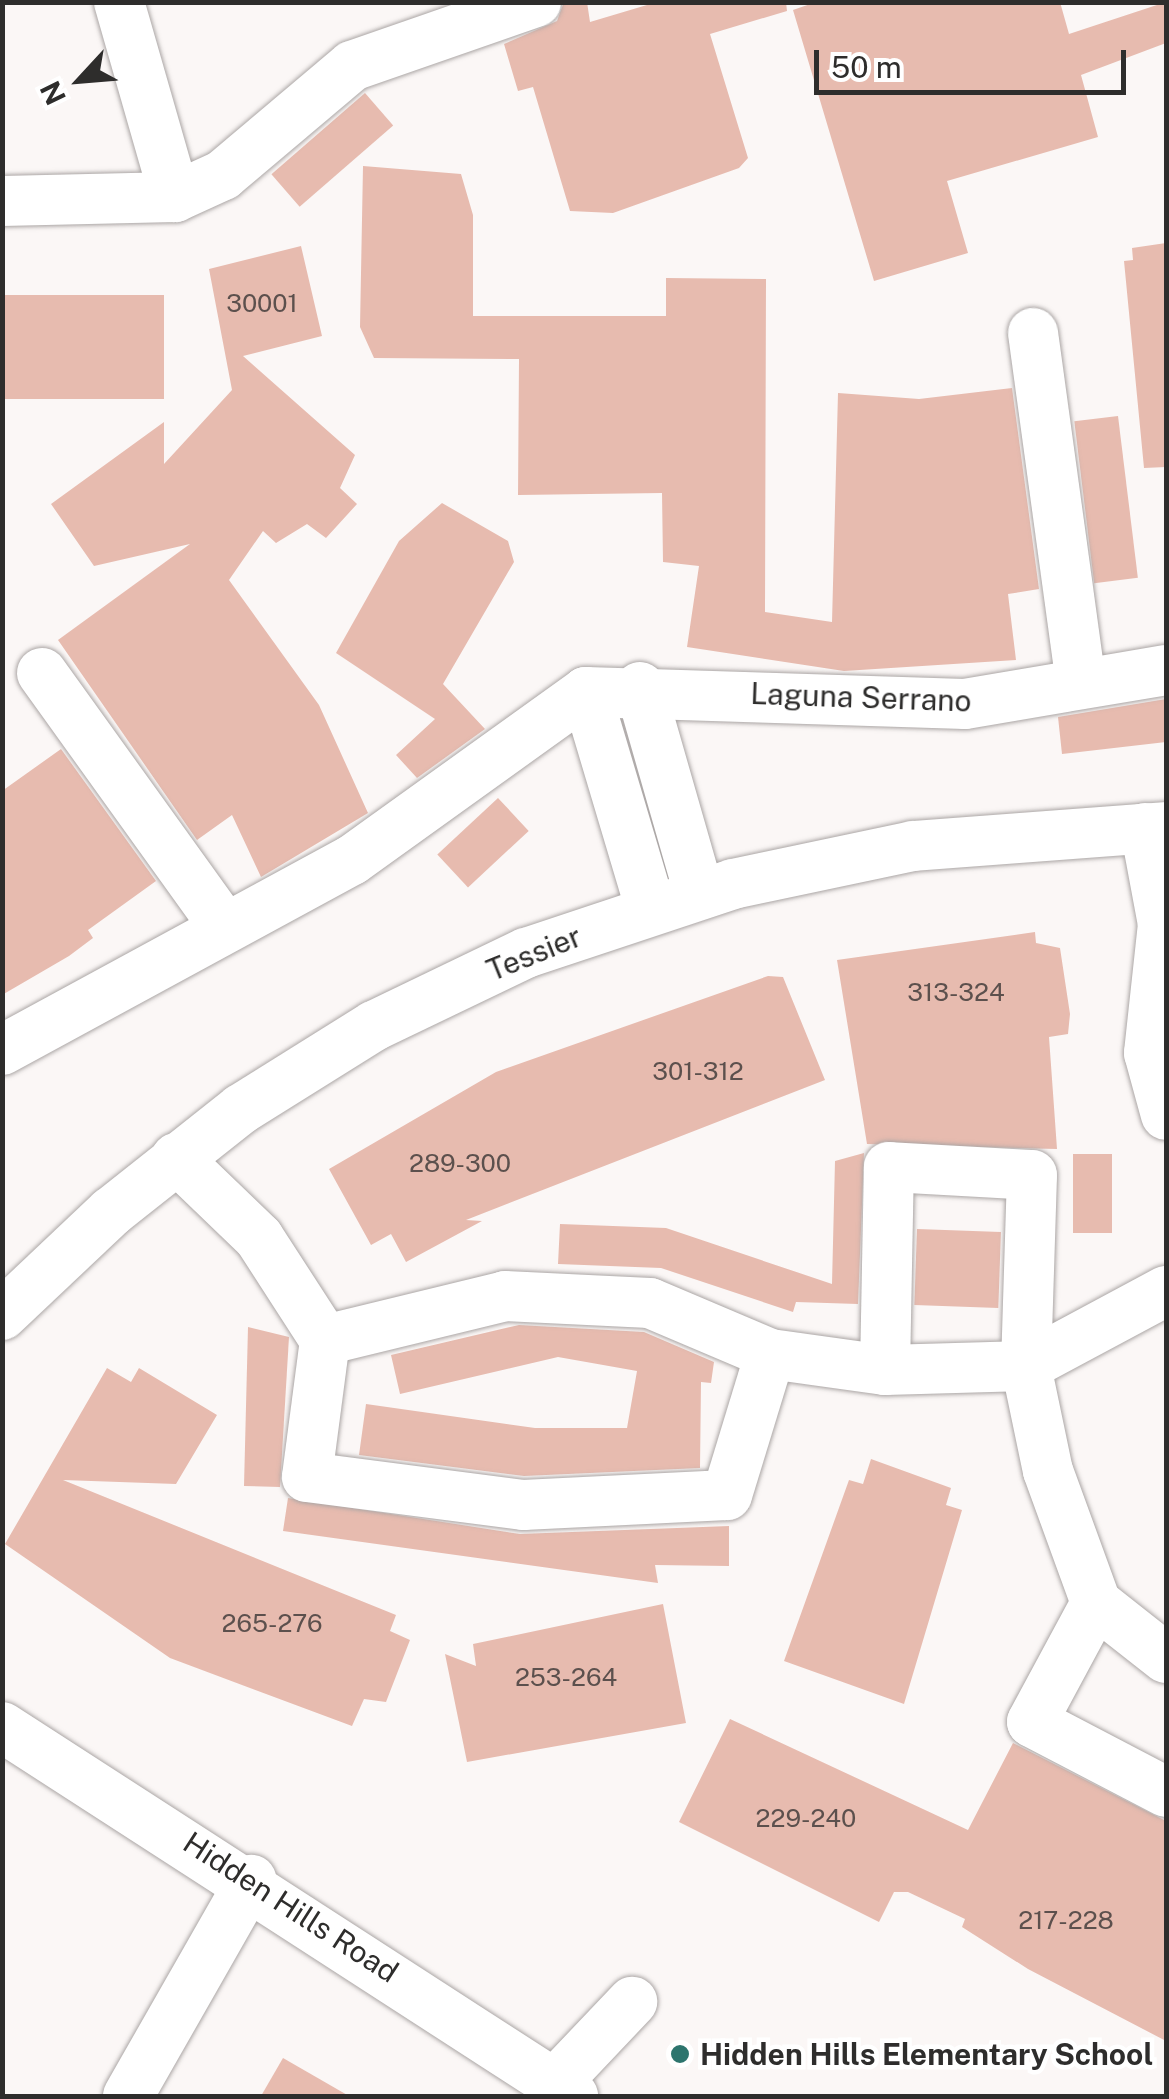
<!DOCTYPE html>
<html>
<head>
<meta charset="utf-8">
<style>
	body { margin:0 }
	#map { position:relative; width:1169px; height:2099px; overflow:hidden; background:#fbf7f6; font-family:"Public Sans",sans-serif }
	div>[style] { position:absolute }
	.building>* { inset:0; background:#e7bbaf; transform-origin:0 0 }
	.roads { filter:drop-shadow(0 0 2px #aba6a5) drop-shadow(0 0 2px #aba6a5) }
	.minor>* { height:50px; margin:-25px; padding:0 25px; transform-origin:25px; border-radius:25px; background:#fff }
	.dots>* { width:28px; height:28px; translate:-50% -50%; box-sizing:border-box; border:5px solid #fff; border-radius:50% }
	span { translate:-50% -50%; white-space:nowrap; text-align:center; line-height:1.15; -webkit-text-stroke:9px #fff; paint-order:stroke }
	.number-label { font-size:25px; color:#5c504d }
	.number-label span { -webkit-text-stroke-width:0 }
	.street-label { font-size:30px; color:#2e2d2c }
	.poi-label { font-size:30px; color:#2e2d2c; font-weight:700 }
	.left { translate:0 -50%; text-align:left }
	.frame { position:absolute; inset:0; border:5px solid #2e2d2c; pointer-events:none }
	.north { position:absolute; left:30px; top:30px; width:100px; height:100px; -webkit-text-stroke:8px #fff; paint-order:stroke; rotate:244deg; font-size:28px; font-weight:700; line-height:40px; text-align:center; color:#2e2d2c }
	.north::after { content:''; display:block; margin:auto; width:35px; height:45px; background:#2e2d2c; clip-path:polygon(50% 0,100% 100%,50% 72%,0 100%) }
	.scale { position:absolute; left:814px; top:50px; width:312px; height:45px; box-sizing:border-box; border:5px solid #2e2d2c; border-top:0; padding-left:12px; font-size:30px; line-height:35px; white-space:nowrap; color:#2e2d2c; -webkit-text-stroke:8px #fff; paint-order:stroke }
</style>
</head>
<body>
<div id="map">
	<div class="building">
		<div style="clip-path:polygon(564px 2px,587px 2px,590px 22px,657px 2px,786px 2px,787px 11px,710px 34px,748px 158px,739px 168px,613px 213px,570px 211px,533px 87px,518px 91px,504px 44px,557px 21px)"></div>
		<div style="clip-path:polygon(816px 2px,1060px 2px,1069px 34px,1166px 2px,1166px 43px,1081px 75px,1098px 137px,947px 181px,968px 253px,874px 281px,793px 10px)"></div>
		<div style="left:365px;top:93px;width:43px;height:124px;rotate:49deg"></div>
		<div style="clip-path:polygon(363px 166px,461px 174px,473px 215px,473px 316px,666px 316px,666px 278px,766px 279px,765px 612px,832px 622px,838px 393px,919px 399px,1012px 388px,1039px 589px,1008px 594px,1016px 660px,844px 671px,687px 647px,699px 566px,663px 562px,662px 493px,518px 495px,519px 359px,374px 358px,360px 327px)"></div>
		<div style="clip-path:polygon(1166px 243px,1166px 467px,1144px 468px,1124px 261px,1133px 260px,1132px 248px)"></div>
		<div style="clip-path:polygon(301px 246px,322px 336px,243px 356px,355px 455px,340px 488px,357px 504px,326px 538px,307px 524px,276px 543px,263px 531px,229px 580px,319px 705px,368px 813px,261px 877px,232px 815px,197px 840px,58px 640px,190px 544px,94px 566px,51px 504px,164px 422px,164px 464px,232px 390px,209px 269px)"></div>
		<div style="left:2px;top:295px;width:162px;height:104px"></div>
		<div style="left:1118px;top:416px;width:163px;height:44px;rotate:83deg"></div>
		<div style="clip-path:polygon(442px 503px,508px 541px,514px 562px,443px 684px,485px 729px,417px 778px,396px 755px,435px 719px,336px 653px,399px 541px)"></div>
		<div style="clip-path:polygon(1166px 699px,1166px 742px,1062px 754px,1058px 717px)"></div>
		<div style="clip-path:polygon(61px 749px,156px 881px,88px 930px,93px 938px,69px 956px,2px 995px,2px 791px)"></div>
		<div style="left:498px;top:798px;width:45px;height:83px;rotate:47deg"></div>
		<div style="clip-path:polygon(1035px 932px,1036px 943px,1060px 948px,1070px 1014px,1068px 1034px,1049px 1037px,1057px 1149px,867px 1144px,837px 960px)"></div>
		<div style="clip-path:polygon(768px 976px,783px 977px,825px 1080px,466px 1220px,482px 1221px,406px 1262px,391px 1234px,371px 1245px,329px 1169px,496px 1072px)"></div>
		<div style="clip-path:polygon(864px 1153px,858px 1304px,796px 1302px,793px 1312px,661px 1268px,558px 1264px,560px 1224px,666px 1228px,832px 1284px,835px 1161px)"></div>
		<div style="left:1073px;top:1154px;width:39px;height:79px"></div>
		<div style="left:917px;top:1229px;width:84px;height:76px;rotate:2deg"></div>
		<div style="clip-path:polygon(519px 1325px,644px 1332px,714px 1362px,711px 1383px,701px 1382px,700px 1468px,524px 1476px,359px 1455px,366px 1404px,535px 1428px,627px 1428px,637px 1371px,558px 1357px,400px 1394px,391px 1355px)"></div>
		<div style="clip-path:polygon(248px 1327px,289px 1337px,280px 1487px,244px 1486px)"></div>
		<div style="clip-path:polygon(107px 1368px,131px 1382px,139px 1368px,217px 1415px,176px 1484px,63px 1480px,396px 1615px,390px 1631px,410px 1640px,386px 1702px,364px 1699px,352px 1726px,170px 1658px,5px 1544px)"></div>
		<div style="clip-path:polygon(871px 1459px,951px 1488px,946px 1505px,962px 1510px,904px 1704px,784px 1661px,849px 1480px,863px 1484px)"></div>
		<div style="clip-path:polygon(288px 1498px,520px 1534px,729px 1526px,729px 1566px,655px 1565px,658px 1583px,283px 1531px)"></div>
		<div style="clip-path:polygon(663px 1604px,686px 1723px,467px 1762px,445px 1654px,476px 1666px,473px 1644px)"></div>
		<div style="clip-path:polygon(730px 1719px,968px 1830px,1013px 1743px,1166px 1821px,1166px 2041px,1028px 1969px,962px 1927px,965px 1919px,908px 1892px,894px 1892px,879px 1922px,679px 1822px)"></div>
		<div style="clip-path:polygon(283px 2058px,349px 2096px,261px 2096px)"></div>
	</div>
	<div class="roads">
		<div class="minor">
			<div style="left:119px;top:2px;width:203px;rotate:74deg"></div>
			<div style="left:2px;top:201px;width:173px;rotate:-1.3deg"></div>
			<div style="left:175px;top:197px;width:53px;rotate:-24.6deg"></div>
			<div style="left:223px;top:175px;width:169px;rotate:-40.2deg"></div>
			<div style="left:352px;top:66px;width:195px;rotate:-19.2deg"></div>
			<div style="left:1033px;top:333px;width:353px;rotate:82.2deg"></div>
			<div style="left:42px;top:673px;width:312px;rotate:54.3deg"></div>
			<div style="left:640px;top:687px;width:214px;rotate:74deg"></div>
			<div style="left:586px;top:692px;width:224px;rotate:73.4deg"></div>
			<div style="left:1145px;top:828px;width:98px;rotate:79.4deg"></div>
			<div style="left:1163px;top:924px;width:130px;rotate:96.2deg"></div>
			<div style="left:1149px;top:1053px;width:64px;rotate:74.7deg"></div>
			<div style="left:2px;top:1050px;width:398px;rotate:-28.5deg"></div>
			<div style="left:352px;top:860px;width:288px;rotate:-35.7deg"></div>
			<div style="left:586px;top:692px;width:379px;rotate:1.8deg"></div>
			<div style="left:965px;top:704px;width:204px;rotate:-9.6deg"></div>
			<div style="left:176px;top:1158px;width:115px;rotate:43.9deg"></div>
			<div style="left:259px;top:1238px;width:121px;rotate:57.1deg"></div>
			<div style="left:325px;top:1340px;width:138px;rotate:97.5deg"></div>
			<div style="left:307px;top:1477px;width:218px;rotate:7.4deg"></div>
			<div style="left:523px;top:1505px;width:204px;rotate:-2.8deg"></div>
			<div style="left:727px;top:1495px;width:147px;rotate:-73deg"></div>
			<div style="left:2px;top:1315px;width:150px;rotate:-43.4deg"></div>
			<div style="left:111px;top:1212px;width:166px;rotate:-38.4deg"></div>
			<div style="left:241px;top:1109px;width:157px;rotate:-32deg"></div>
			<div style="left:374px;top:1026px;width:169px;rotate:-25.7deg"></div>
			<div style="left:526px;top:953px;width:218px;rotate:-18.4deg"></div>
			<div style="left:733px;top:884px;width:184px;rotate:-11.9deg"></div>
			<div style="left:913px;top:846px;width:254px;rotate:-4.3deg"></div>
			<div style="left:325px;top:1340px;width:185px;rotate:-13.7deg"></div>
			<div style="left:505px;top:1296px;width:145px;rotate:2.8deg"></div>
			<div style="left:650px;top:1303px;width:130px;rotate:23deg"></div>
			<div style="left:770px;top:1354px;width:116px;rotate:7.9deg"></div>
			<div style="left:885px;top:1370px;width:141px;rotate:-1.6deg"></div>
			<div style="left:1026px;top:1366px;width:159px;rotate:-28.2deg"></div>
			<div style="left:885px;top:1370px;width:203px;rotate:-88.9deg"></div>
			<div style="left:889px;top:1167px;width:143px;rotate:3.2deg"></div>
			<div style="left:1032px;top:1175px;width:191px;rotate:91.8deg"></div>
			<div style="left:1026px;top:1366px;width:107px;rotate:78.2deg"></div>
			<div style="left:1048px;top:1471px;width:140px;rotate:70deg"></div>
			<div style="left:1096px;top:1603px;width:89px;rotate:38.2deg"></div>
			<div style="left:1096px;top:1603px;width:135px;rotate:118.3deg"></div>
			<div style="left:1032px;top:1722px;width:151px;rotate:27.6deg"></div>
			<div style="left:2px;top:1727px;width:680px;rotate:32.87deg"></div>
			<div style="left:558px;top:2080px;width:108px;rotate:-46.5deg"></div>
			<div style="left:128px;top:2096px;width:249px;rotate:-60.3deg"></div>
		</div>
	</div>
	<div class="dots">
		<div style="left:680px;top:2054px;background:#2d746d"></div>
	</div>
	<div class="number-label">
		<span style="left:262px;top:303px">30001</span>
		<span style="left:956px;top:992px">313-324</span>
		<span style="left:698px;top:1071px">301-312</span>
		<span style="left:460px;top:1163px">289-300</span>
		<span style="left:272px;top:1623px">265-276</span>
		<span style="left:566px;top:1677px">253-264</span>
		<span style="left:806px;top:1818px">229-240</span>
		<span style="left:1066px;top:1920px">217-228</span>
	</div>
	<div class="street-label">
		<span style="left:861px;top:697px;rotate:2deg">Laguna Serrano</span>
		<span style="left:534px;top:953px;rotate:-22deg">Tessier</span>
		<span style="left:291px;top:1907px;rotate:33deg">Hidden Hills Road</span>
	</div>
	<div class="poi-label">
		<span class="left" style="left:700px;top:2054px">Hidden Hills Elementary School</span>
	</div>
	<div class="frame"></div>
	<div class="north">N</div>
	<div class="scale">50 m</div>
</div>
</body>
</html>
